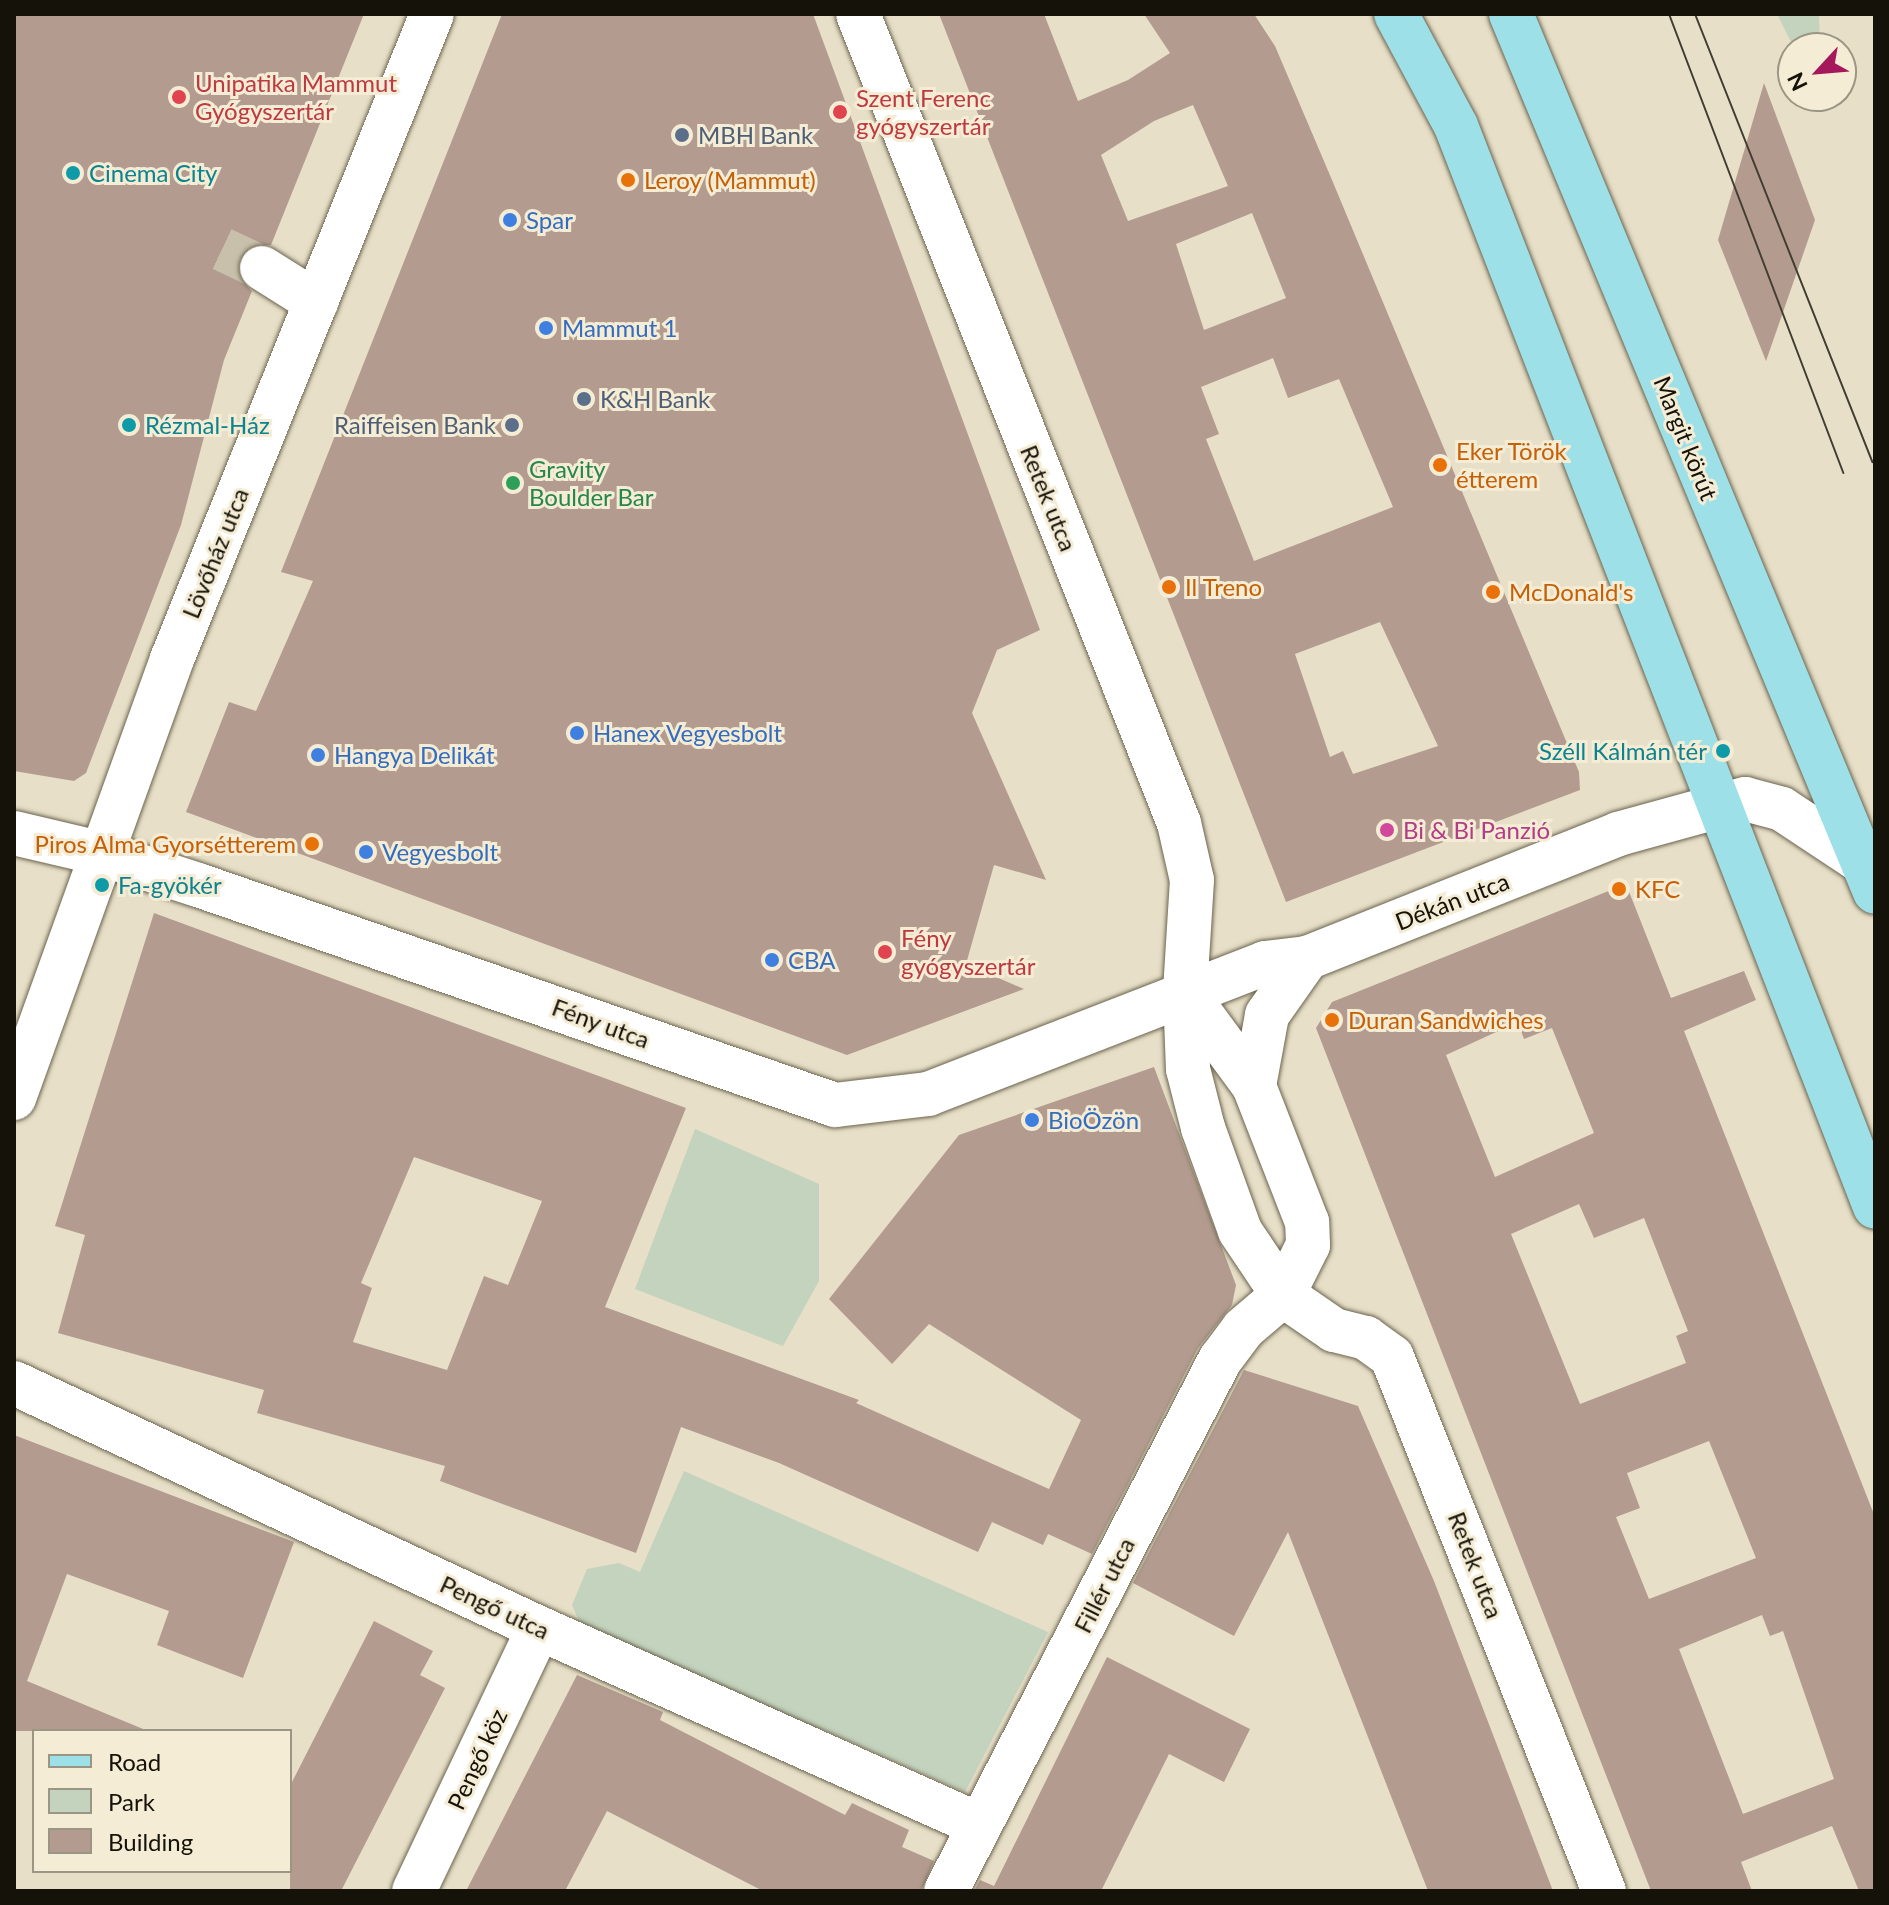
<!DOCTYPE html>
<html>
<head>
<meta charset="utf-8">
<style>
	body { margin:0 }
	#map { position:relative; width:1889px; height:1905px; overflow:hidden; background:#e7dfc7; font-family:Lato,sans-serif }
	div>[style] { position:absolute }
	.green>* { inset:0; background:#c3d3bd }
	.building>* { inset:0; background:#b39c8f }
	.minor-tunnel>* { height:44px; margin-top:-22px; transform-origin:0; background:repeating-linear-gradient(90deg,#c8c0ab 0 44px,transparent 0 66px) }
	.roads { filter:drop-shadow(0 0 2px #6b644f) drop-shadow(0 0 2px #6b644f) }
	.minor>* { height:44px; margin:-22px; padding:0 22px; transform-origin:22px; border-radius:22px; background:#fff }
	.major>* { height:44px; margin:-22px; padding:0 22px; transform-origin:22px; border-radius:22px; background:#9de0e8 }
	.tram>* { height:2px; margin:-1px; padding:0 1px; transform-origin:1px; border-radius:1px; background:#413d32 }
	.dots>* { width:22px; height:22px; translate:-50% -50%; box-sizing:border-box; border:4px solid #f4ecd4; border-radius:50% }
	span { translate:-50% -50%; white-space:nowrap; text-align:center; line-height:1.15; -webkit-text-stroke:6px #f4ecd4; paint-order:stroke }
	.health-label { font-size:24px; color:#be3a42 }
	.left { translate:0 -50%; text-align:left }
	.service-label { font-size:24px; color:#4e5e75 }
	.right { translate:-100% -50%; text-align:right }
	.culture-label { font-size:24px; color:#0d838f }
	.food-label { font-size:24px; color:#c56008 }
	.shop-label { font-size:24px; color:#366cbe }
	.street-label { font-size:24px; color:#15120a }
	.leisure-label { font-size:24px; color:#27864d }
	.hotel-label { font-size:24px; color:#b23c85 }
	.frame { position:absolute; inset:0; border:16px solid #15120a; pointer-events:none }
	.legend { position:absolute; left:32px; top:1729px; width:260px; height:144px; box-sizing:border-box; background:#f4ecd4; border:2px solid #9b9583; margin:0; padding:10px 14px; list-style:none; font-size:24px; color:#15120a }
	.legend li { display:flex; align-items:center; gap:16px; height:40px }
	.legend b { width:40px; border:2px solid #9b9583 }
	.north { position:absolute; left:1777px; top:32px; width:80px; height:80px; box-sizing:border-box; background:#f4ecd4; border:2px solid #9b9583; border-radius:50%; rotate:244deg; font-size:22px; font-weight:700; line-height:32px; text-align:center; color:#15120a }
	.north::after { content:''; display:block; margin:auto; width:28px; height:36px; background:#a5185b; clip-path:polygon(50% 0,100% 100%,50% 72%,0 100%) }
</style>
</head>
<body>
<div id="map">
	<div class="green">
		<div style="clip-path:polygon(1777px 14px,1819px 14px,1820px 48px,1794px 48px)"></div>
		<div style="clip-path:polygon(695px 1129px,819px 1184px,819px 1281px,783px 1346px,635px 1289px)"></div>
		<div style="clip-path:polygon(684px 1471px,1048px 1632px,965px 1792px,820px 1728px,784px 1731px,586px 1637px,572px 1605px,587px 1569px,619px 1563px,640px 1572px)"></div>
	</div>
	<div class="building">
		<div style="clip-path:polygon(14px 14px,364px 14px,271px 245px,251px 246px,241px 255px,240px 279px,252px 291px,224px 360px,181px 525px,86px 773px,74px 781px,14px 771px)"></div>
		<div style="clip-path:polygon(502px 14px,813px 14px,1040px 630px,997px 650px,972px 713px,1046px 880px,994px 865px,966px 964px,1024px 989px,847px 1055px,186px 812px,229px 702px,256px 711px,313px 581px,281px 572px)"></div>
		<div style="clip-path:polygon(evenodd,939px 14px,1044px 14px,1078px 101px,1128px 80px,1170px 53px,1144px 14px,1254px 14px,1275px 46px,1332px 180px,1579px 772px,1580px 790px,1286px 902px,939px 14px,1193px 105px,1228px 186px,1128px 221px,1101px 155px,1154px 121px,1193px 105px,939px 14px,1252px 213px,1286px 298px,1204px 330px,1176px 244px,1252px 213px,939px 14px,1273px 358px,1288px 398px,1339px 379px,1393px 507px,1254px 561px,1206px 439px,1219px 434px,1201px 387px,1273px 358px,939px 14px,1380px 622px,1438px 746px,1353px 774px,1343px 751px,1330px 757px,1295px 654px,1380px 622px)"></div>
		<div style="clip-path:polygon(1764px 83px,1815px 220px,1766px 361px,1718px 240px)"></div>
		<div style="clip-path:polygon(evenodd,1626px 884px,1671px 998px,1744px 971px,1756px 1000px,1684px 1031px,1875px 1517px,1875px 1891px,1859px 1891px,1832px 1826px,1741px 1862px,1752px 1891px,1651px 1891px,1316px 1028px,1332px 1002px,1626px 884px,1518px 1022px,1524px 1039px,1552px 1028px,1594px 1133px,1495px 1177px,1446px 1055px,1518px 1022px,1626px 884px,1579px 1204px,1594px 1238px,1644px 1218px,1688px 1331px,1676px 1336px,1686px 1363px,1580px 1404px,1511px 1234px,1579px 1204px,1626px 884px,1709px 1441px,1756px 1558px,1649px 1599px,1616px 1517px,1640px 1508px,1627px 1473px,1709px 1441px,1626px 884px,1762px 1615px,1770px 1636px,1783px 1631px,1834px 1779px,1743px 1814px,1679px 1649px,1762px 1615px)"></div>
		<div style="clip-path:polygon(evenodd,154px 913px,686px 1108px,605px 1307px,859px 1400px,856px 1403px,1049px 1489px,1081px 1420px,929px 1324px,892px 1364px,829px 1299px,959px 1135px,1154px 1067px,1236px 1285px,1232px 1305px,1198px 1348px,1092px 1554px,1048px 1534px,1043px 1545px,992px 1522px,978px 1552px,779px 1463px,681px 1427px,636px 1553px,440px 1481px,445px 1466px,257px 1413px,264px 1390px,58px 1333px,85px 1235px,55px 1226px,154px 913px,414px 1157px,542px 1201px,508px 1285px,484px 1276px,447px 1370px,353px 1342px,372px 1288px,361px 1283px,414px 1157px)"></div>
		<div style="clip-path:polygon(1244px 1370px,1358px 1406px,1434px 1581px,1553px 1891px,1428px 1891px,1288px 1532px,1234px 1636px,1133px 1583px)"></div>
		<div style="clip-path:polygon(14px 1435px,294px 1542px,243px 1678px,157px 1645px,169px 1611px,67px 1574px,27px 1681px,148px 1731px,14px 1731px)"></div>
		<div style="clip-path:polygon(374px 1621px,433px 1651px,420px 1675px,445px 1688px,341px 1891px,290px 1891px,290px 1786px)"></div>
		<div style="clip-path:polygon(1107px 1657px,1250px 1729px,1224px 1782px,1169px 1754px,1101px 1891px,974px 1891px,980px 1880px,994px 1886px)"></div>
		<div style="clip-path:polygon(577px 1675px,663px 1712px,660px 1720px,845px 1815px,852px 1803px,909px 1830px,902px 1847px,934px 1861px,921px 1891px,763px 1891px,607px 1811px,565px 1891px,466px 1891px)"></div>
	</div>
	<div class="minor-tunnel">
		<div style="left:222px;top:249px;width:44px;rotate:25.4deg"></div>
	</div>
	<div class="roads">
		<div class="minor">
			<div style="left:858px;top:14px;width:870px;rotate:68.36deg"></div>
			<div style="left:1179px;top:823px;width:58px;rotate:77.2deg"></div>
			<div style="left:1192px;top:880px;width:112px;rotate:93.6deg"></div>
			<div style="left:1185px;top:992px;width:77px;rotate:87.8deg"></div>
			<div style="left:1188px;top:1069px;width:61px;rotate:75.7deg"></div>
			<div style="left:1203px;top:1128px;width:109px;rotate:70.2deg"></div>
			<div style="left:1240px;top:1231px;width:77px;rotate:56.1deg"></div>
			<div style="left:1283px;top:1295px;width:62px;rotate:34.5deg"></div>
			<div style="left:1334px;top:1330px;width:33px;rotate:14deg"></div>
			<div style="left:1366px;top:1338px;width:32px;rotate:36deg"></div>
			<div style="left:1392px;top:1357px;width:575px;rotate:68.35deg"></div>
			<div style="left:262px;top:268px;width:64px;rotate:32.2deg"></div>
			<div style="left:14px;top:833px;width:87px;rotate:13.2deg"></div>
			<div style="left:99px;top:853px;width:104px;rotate:17.9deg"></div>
			<div style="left:198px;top:885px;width:674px;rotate:19.05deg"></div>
			<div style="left:835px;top:1105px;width:94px;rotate:-6.7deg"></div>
			<div style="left:928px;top:1094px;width:362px;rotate:-21.2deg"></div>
			<div style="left:1265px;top:963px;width:42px;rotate:-6.8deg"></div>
			<div style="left:1307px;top:958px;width:335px;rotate:-21.7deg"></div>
			<div style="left:1618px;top:834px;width:132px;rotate:-15.4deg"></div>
			<div style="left:1745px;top:799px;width:38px;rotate:15deg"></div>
			<div style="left:1782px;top:809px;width:96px;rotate:33.5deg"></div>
			<div style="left:1254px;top:1086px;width:72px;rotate:-79.6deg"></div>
			<div style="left:1267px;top:1015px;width:70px;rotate:-54.9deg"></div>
			<div style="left:14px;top:1098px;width:467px;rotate:-70.2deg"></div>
			<div style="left:172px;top:659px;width:695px;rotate:-68.05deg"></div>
			<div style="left:14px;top:1383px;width:579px;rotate:25.02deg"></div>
			<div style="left:539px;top:1628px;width:483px;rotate:24.1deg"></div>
			<div style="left:414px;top:1891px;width:291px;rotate:-64.6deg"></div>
			<div style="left:946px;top:1891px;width:598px;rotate:-62.71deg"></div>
			<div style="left:1220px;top:1360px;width:39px;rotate:-53deg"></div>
			<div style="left:1243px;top:1329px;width:52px;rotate:-40.4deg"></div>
			<div style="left:1283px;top:1295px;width:56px;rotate:-63.4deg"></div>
			<div style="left:1308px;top:1245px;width:23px;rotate:-92deg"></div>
			<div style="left:1307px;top:1222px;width:146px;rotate:-111.3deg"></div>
			<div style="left:1254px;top:1086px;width:117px;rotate:-126.3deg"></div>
		</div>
		<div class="major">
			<div style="left:1396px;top:14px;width:127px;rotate:61.8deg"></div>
			<div style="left:1456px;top:126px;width:1159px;rotate:68.81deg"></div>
			<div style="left:1511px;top:14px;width:950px;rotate:67.48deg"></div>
		</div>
	</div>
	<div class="tram">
		<div style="left:1669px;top:14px;width:491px;rotate:69.2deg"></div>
		<div style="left:1695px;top:14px;width:482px;rotate:68.4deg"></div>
	</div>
	<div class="dots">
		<div style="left:179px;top:97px;background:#e0444e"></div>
		<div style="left:840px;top:112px;background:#e0444e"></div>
		<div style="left:682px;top:135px;background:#5c6f8a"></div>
		<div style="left:73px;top:173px;background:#0f9aa8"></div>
		<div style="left:628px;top:180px;background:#e8710a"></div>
		<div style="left:510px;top:220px;background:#3f7fe0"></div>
		<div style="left:546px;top:328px;background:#3f7fe0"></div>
		<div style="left:584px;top:399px;background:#5c6f8a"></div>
		<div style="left:129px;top:425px;background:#0f9aa8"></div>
		<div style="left:512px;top:425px;background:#5c6f8a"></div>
		<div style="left:1440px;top:465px;background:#e8710a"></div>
		<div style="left:513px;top:483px;background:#2e9e5b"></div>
		<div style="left:1169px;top:587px;background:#e8710a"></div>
		<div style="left:1493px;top:592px;background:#e8710a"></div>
		<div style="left:577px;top:733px;background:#3f7fe0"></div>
		<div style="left:1723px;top:751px;background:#0f9aa8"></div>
		<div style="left:318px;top:755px;background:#3f7fe0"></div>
		<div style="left:1387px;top:830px;background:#d1479c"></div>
		<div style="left:312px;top:844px;background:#e8710a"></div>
		<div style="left:366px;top:852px;background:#3f7fe0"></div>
		<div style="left:102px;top:885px;background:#0f9aa8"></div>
		<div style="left:1619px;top:889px;background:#e8710a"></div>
		<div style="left:885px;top:952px;background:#e0444e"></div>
		<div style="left:772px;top:960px;background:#3f7fe0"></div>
		<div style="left:1332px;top:1020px;background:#e8710a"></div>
		<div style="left:1032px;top:1120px;background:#3f7fe0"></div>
	</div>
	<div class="health-label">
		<span class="left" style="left:195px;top:97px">Unipatika Mammut<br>Gyógyszertár</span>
		<span class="left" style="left:856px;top:112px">Szent Ferenc<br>gyógyszertár</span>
		<span class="left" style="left:901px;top:952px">Fény<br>gyógyszertár</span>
	</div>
	<div class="service-label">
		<span class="left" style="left:698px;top:135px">MBH Bank</span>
		<span class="left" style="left:600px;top:399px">K&amp;H Bank</span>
		<span class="right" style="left:496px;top:425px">Raiffeisen Bank</span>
	</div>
	<div class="culture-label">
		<span class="left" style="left:89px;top:173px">Cinema City</span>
		<span class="left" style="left:145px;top:425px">Rézmal-Ház</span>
		<span class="right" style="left:1707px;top:751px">Széll Kálmán tér</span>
		<span class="left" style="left:118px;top:885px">Fa-gyökér</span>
	</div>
	<div class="food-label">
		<span class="left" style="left:644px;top:180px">Leroy (Mammut)</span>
		<span class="left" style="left:1456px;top:465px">Eker Török<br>étterem</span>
		<span class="left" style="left:1185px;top:587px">Il Treno</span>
		<span class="left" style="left:1509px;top:592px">McDonald's</span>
		<span class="right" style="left:296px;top:844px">Piros Alma Gyorsétterem</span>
		<span class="left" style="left:1635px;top:889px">KFC</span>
		<span class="left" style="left:1348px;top:1020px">Duran Sandwiches</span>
	</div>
	<div class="shop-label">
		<span class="left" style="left:526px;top:220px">Spar</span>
		<span class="left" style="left:562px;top:328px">Mammut 1</span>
		<span class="left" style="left:593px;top:733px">Hanex Vegyesbolt</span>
		<span class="left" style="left:334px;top:755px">Hangya Delikát</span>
		<span class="left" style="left:382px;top:852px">Vegyesbolt</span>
		<span class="left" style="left:788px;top:960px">CBA</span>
		<span class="left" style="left:1048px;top:1120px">BioÖzön</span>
	</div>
	<div class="street-label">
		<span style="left:1686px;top:438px;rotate:68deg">Margit körút</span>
		<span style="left:1049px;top:498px;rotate:68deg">Retek utca</span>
		<span style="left:215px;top:553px;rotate:-68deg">Lövőház utca</span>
		<span style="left:1452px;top:901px;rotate:-21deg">Dékán utca</span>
		<span style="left:601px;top:1023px;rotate:20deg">Fény utca</span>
		<span style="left:1476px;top:1565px;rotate:69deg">Retek utca</span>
		<span style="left:1104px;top:1585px;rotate:-63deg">Fillér utca</span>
		<span style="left:495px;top:1607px;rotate:25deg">Pengő utca</span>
		<span style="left:477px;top:1759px;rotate:-65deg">Pengő köz</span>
	</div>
	<div class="leisure-label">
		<span class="left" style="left:529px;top:483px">Gravity<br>Boulder Bar</span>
	</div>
	<div class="hotel-label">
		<span class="left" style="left:1403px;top:830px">Bi &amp; Bi Panzió</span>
	</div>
	<div class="frame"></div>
	<ul class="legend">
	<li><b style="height:10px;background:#9de0e8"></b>Road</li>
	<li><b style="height:22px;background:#c3d3bd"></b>Park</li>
	<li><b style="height:22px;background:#b39c8f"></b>Building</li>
	</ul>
	<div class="north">N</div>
</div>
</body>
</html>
